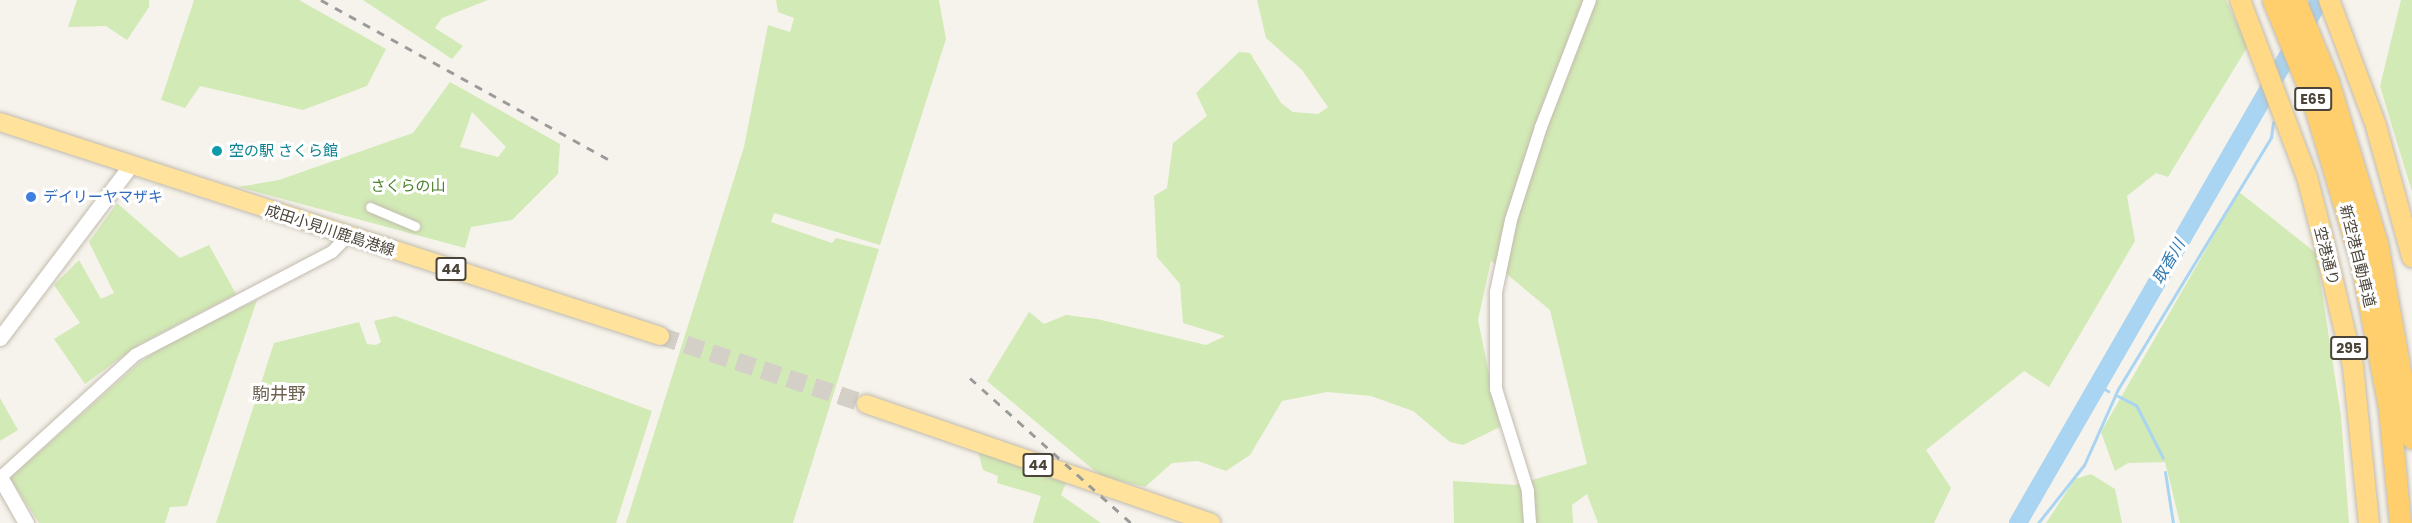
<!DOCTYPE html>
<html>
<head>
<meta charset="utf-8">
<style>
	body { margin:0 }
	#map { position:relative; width:2412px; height:523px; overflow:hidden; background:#f6f3ec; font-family:Poppins,"Noto Sans JP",sans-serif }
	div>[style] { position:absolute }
	.green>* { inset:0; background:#d2eab5 }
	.stream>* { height:3px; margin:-1.5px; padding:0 1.5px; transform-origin:1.5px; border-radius:1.5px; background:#a9d4f2 }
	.river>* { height:18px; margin:-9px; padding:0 9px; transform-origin:9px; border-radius:9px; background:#a9d4f2 }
	.primary-tunnel>* { height:18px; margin-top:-9px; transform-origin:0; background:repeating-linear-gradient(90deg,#d4d0c8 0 18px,transparent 0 27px) }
	.roads { filter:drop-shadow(0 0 2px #c2bbae) drop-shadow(0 0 2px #c2bbae) }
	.pedestrian>* { height:9px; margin:-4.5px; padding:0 4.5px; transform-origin:4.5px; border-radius:4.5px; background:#fff }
	.minor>* { height:12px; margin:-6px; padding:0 6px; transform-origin:6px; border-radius:6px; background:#fff }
	.tertiary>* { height:15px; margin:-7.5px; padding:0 7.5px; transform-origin:7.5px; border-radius:7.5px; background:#fff }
	.primary>* { height:18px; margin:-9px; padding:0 9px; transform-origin:9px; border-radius:9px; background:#ffe39c }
	.trunk>* { height:20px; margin:-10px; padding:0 10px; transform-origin:10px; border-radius:10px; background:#ffd985 }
	.motorway>* { height:21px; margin:-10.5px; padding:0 10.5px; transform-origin:10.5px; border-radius:10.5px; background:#ffcf6e }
	.rail>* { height:3px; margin-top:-1.5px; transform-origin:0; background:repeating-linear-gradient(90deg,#9a9a9a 0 8px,transparent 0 16px) }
	.dots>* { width:16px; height:16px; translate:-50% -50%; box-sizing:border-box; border:3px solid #fff; border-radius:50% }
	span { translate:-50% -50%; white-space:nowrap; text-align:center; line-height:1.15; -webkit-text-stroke:6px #fff; paint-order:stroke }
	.shield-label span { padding:2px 4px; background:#fff; border:2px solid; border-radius:4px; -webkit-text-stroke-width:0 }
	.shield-label { font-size:14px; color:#4b4439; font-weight:700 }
	.culture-label { font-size:15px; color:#0d838f }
	.left { translate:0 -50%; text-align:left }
	.park-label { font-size:15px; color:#4a7f2a }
	.shop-label { font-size:15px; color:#366cbe }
	.street-label { font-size:15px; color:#4b4439 }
	.water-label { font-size:16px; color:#2e7ab2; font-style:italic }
	.quarter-label { font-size:18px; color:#6e6250 }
</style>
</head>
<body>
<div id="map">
	<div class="green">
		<div style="clip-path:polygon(77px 0,149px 0,149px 7px,127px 40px,106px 26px,68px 27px)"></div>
		<div style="clip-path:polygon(194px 0,299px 0,386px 49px,367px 86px,303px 110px,200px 86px,185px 108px,161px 100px)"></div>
		<div style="clip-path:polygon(363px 0,488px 0,442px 18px,435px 28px,463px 46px,452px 59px)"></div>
		<div style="clip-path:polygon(776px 0,939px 0,946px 39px,880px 245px,774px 213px,771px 222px,832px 243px,836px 238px,879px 249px,793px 523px,626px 523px,744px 147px,768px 25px,790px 32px,794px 18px,778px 12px)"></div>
		<div style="clip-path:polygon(1257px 0,2226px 0,2248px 46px,2168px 177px,2156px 173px,2127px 196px,2135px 241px,2049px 387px,2024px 371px,1926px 450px,1951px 488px,1934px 523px,1598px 523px,1587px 494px,1572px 505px,1573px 523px,1454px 523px,1453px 481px,1515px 485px,1587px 464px,1550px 310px,1491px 261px,1478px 320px,1500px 427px,1463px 445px,1450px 442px,1413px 411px,1371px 396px,1327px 392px,1282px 401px,1250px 455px,1226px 471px,1198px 461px,1172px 463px,1145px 487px,1101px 476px,987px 381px,1029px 312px,1044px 324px,1066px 315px,1097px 319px,1206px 345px,1225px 336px,1183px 323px,1180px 284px,1157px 257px,1154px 196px,1167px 188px,1173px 143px,1207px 116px,1196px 93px,1239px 52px,1250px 53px,1281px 103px,1293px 112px,1318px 114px,1328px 107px,1302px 70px,1266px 38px)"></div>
		<div style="clip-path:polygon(2401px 0,2412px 0,2412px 192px,2380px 86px)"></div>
		<div style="clip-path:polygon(evenodd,450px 82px,560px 144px,558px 174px,512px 220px,471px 227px,465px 248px,238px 187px,279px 180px,413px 133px,450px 82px,472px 112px,506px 147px,498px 157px,460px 147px,472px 112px)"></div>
		<div style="clip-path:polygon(2239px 192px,2316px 253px,2341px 416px,2349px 523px,2180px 523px,2165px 462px,2128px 463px,2115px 471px,2101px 432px)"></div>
		<div style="clip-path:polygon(117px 203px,180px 258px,209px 245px,236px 294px,138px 345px,85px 384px,54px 339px,80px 323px,54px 285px,79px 260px,101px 299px,114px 293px,89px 242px)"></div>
		<div style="clip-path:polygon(257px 300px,187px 506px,170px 507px,165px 523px,39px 523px,10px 478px,139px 363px,176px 338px)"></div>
		<div style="clip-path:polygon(395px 316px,652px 411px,616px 523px,216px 523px,274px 343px,359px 322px,367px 344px,376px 345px,381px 342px,374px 321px)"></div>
		<div style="clip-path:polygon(0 398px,18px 430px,0 441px)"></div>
		<div style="clip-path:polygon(978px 451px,1066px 483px,1061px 495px,1101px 523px,1033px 523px,1041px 496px,997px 483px,998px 476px,983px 470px)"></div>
		<div style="clip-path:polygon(2091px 474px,2115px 489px,2122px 523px,2046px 523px,2075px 479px)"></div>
	</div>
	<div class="stream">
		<div style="left:2098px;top:385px;width:12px;rotate:31deg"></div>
		<div style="left:2118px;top:396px;width:20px;rotate:27deg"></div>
		<div style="left:2136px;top:405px;width:59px;rotate:63deg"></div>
		<div style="left:2165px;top:472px;width:52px;rotate:81.1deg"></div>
		<div style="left:2038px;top:523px;width:74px;rotate:-51.6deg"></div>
		<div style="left:2084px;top:465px;width:83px;rotate:-65.9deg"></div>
		<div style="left:2118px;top:389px;width:295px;rotate:-58.7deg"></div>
		<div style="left:2271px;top:137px;width:15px;rotate:-82deg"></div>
	</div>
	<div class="river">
		<div style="left:2018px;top:523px;width:604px;rotate:-60deg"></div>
	</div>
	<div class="primary-tunnel">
		<div style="left:660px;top:336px;width:217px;rotate:18.3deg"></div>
	</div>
	<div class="roads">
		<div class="pedestrian">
			<div style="left:370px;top:207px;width:49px;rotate:22.9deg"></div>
		</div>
		<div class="minor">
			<div style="left:0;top:478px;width:183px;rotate:-42.3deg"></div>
			<div style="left:135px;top:355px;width:222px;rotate:-27.6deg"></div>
			<div style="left:332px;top:252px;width:23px;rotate:-45deg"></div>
			<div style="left:1530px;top:523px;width:32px;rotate:-94deg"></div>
			<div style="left:1528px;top:491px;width:107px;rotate:-107.4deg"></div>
			<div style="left:1496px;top:389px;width:97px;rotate:-90deg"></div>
			<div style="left:1496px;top:292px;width:74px;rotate:-78.2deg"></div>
			<div style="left:1511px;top:220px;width:98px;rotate:-72.1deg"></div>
			<div style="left:1541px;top:127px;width:136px;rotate:-68.9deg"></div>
		</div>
		<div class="tertiary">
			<div style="left:0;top:338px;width:216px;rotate:-52.9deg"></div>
			<div style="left:0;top:477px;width:53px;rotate:60.5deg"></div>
		</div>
		<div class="primary">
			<div style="left:0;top:122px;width:694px;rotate:17.96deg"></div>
			<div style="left:866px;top:404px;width:365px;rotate:19deg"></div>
		</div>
		<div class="trunk">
			<div style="left:2240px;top:0;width:189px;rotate:69.3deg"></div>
			<div style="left:2307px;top:177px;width:64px;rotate:75.5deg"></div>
			<div style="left:2323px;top:239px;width:130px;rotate:76.7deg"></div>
			<div style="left:2353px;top:366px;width:158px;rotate:84.2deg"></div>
			<div style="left:2329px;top:0;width:134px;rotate:69.5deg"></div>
			<div style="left:2376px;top:126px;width:136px;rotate:74.6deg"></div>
		</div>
		<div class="motorway">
			<div style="left:2273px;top:0;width:98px;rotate:67.9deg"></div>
			<div style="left:2310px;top:91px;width:177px;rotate:73.3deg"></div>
			<div style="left:2361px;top:261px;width:150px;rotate:79.2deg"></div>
			<div style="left:2389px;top:408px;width:116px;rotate:84.5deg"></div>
			<div style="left:2295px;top:0;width:87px;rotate:67.8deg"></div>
			<div style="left:2328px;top:81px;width:169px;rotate:73.2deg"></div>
			<div style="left:2377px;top:243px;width:198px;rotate:79.8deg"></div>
		</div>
	</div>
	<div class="rail">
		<div style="left:321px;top:0;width:328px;rotate:29deg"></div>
		<div style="left:970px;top:378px;width:217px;rotate:42deg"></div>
	</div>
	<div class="dots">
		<div style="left:217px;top:151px;background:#0f9aa8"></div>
		<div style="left:31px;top:197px;background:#3f7fe0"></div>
	</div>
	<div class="shield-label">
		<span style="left:2313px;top:99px">E65</span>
		<span style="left:451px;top:269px">44</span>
		<span style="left:2349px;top:348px">295</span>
		<span style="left:1038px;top:465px">44</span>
	</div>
	<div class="culture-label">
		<span class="left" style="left:229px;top:151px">空の駅 さくら館</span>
	</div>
	<div class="park-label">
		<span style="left:408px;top:186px">さくらの山</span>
	</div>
	<div class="shop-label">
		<span class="left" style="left:43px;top:197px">デイリーヤマザキ</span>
	</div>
	<div class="street-label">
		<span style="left:330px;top:230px;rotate:18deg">成田小見川鹿島港線</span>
		<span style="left:2327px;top:256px;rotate:76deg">空港通り</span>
		<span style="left:2358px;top:256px;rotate:76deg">新空港自動車道</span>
	</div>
	<div class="water-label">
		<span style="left:2169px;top:262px;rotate:-60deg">取香川</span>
	</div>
	<div class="quarter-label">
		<span style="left:279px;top:394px">駒井野</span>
	</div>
</div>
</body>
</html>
